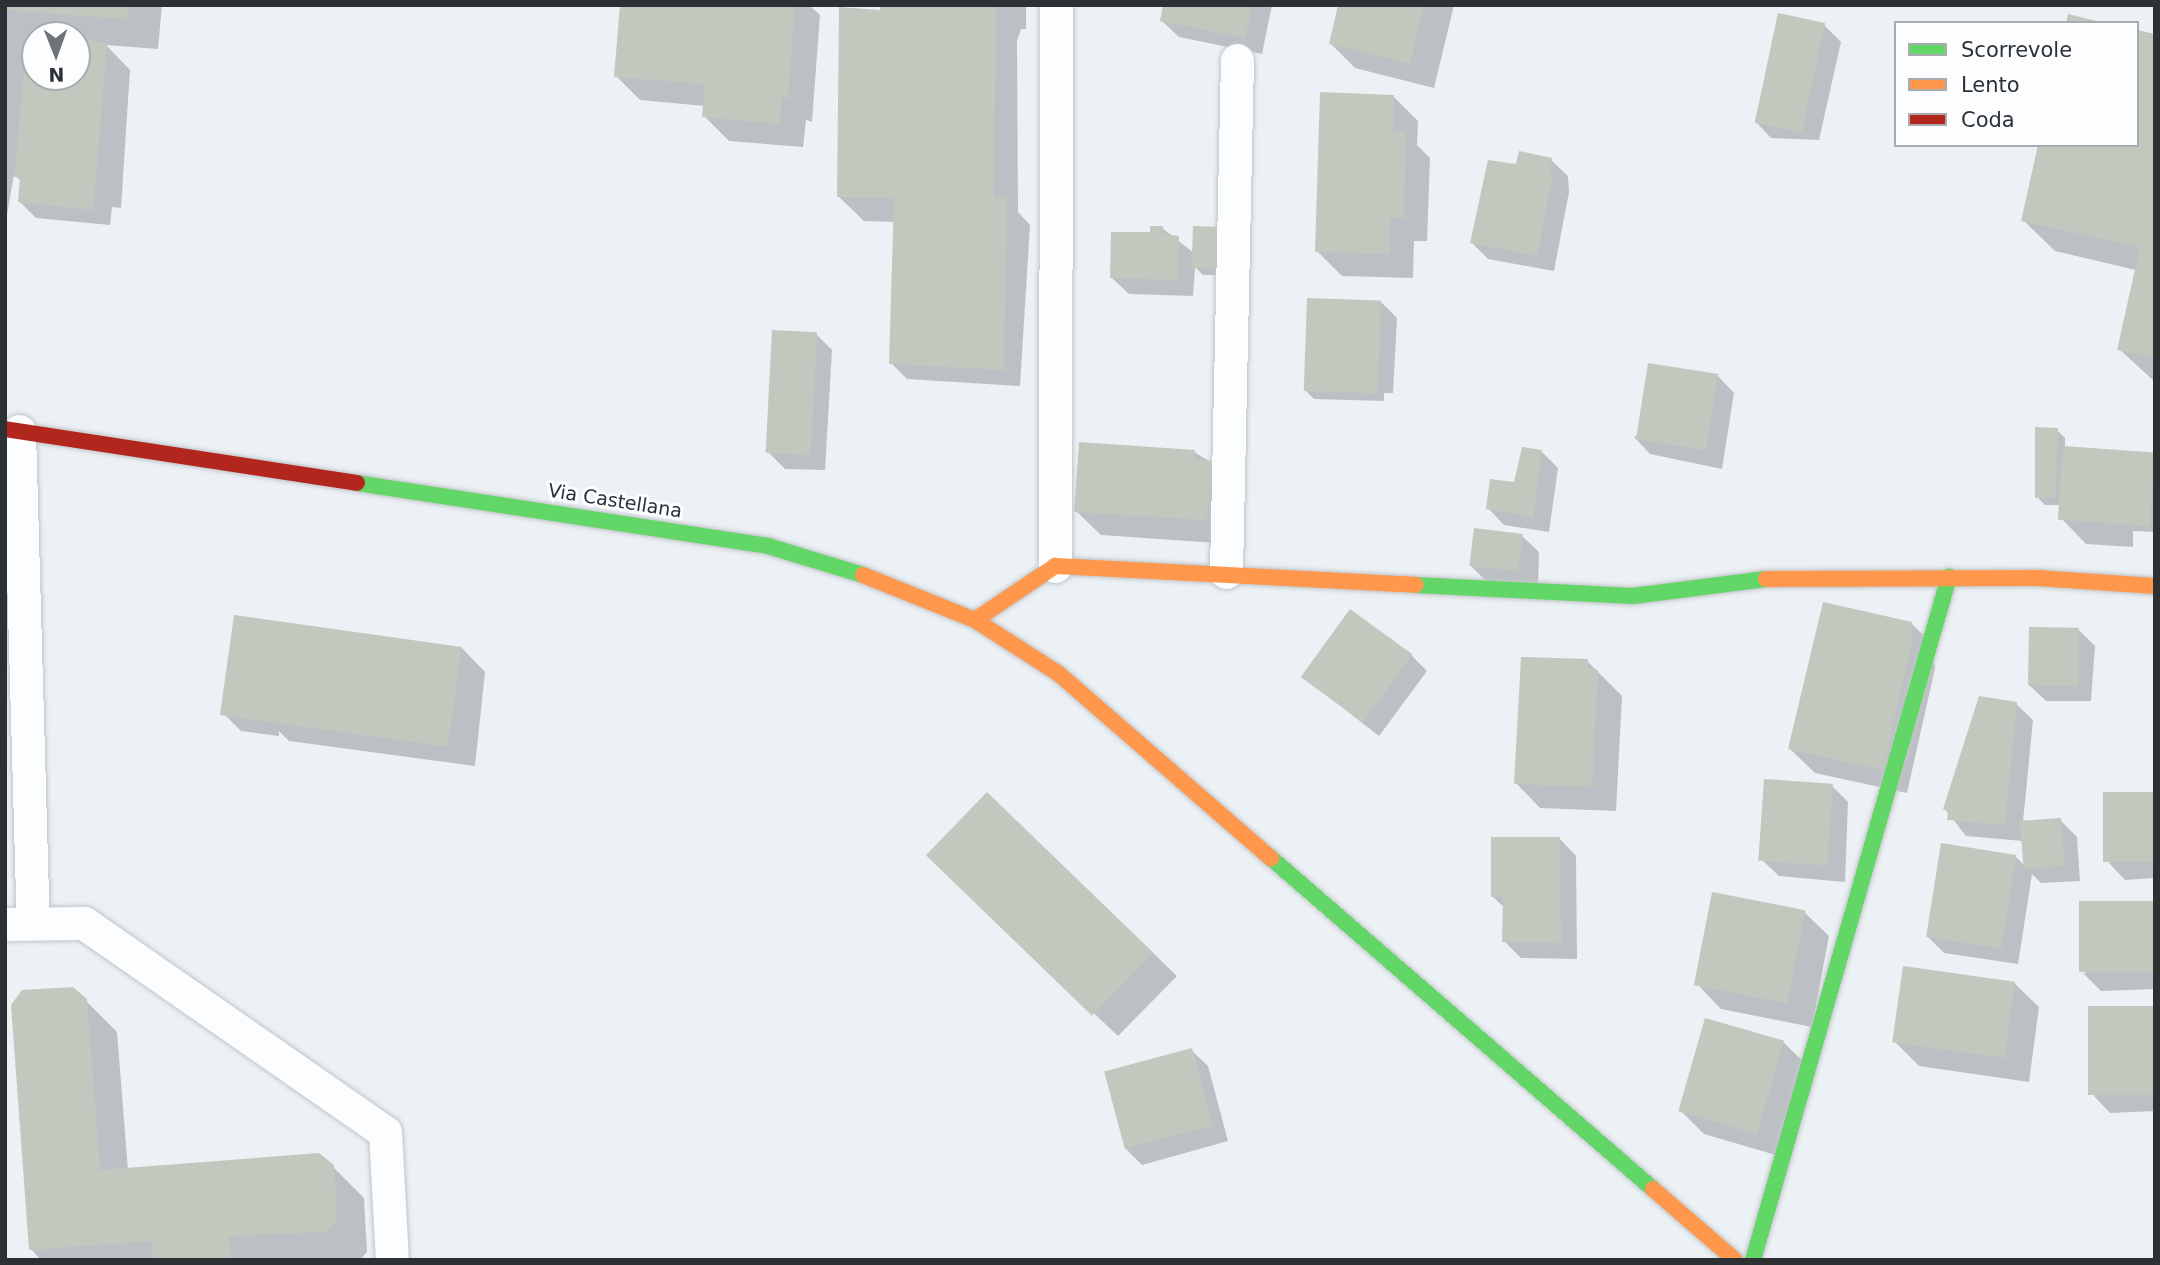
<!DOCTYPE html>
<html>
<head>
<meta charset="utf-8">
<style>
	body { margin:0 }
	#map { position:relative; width:2160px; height:1265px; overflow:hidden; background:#ecf1f5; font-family:"DejaVu Sans",sans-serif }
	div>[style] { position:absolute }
	.shadow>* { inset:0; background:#0003 }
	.building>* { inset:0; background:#c2c8be; transform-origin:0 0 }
	.roads { filter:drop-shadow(0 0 2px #c1c5c8) drop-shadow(0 0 2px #c1c5c8) }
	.street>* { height:33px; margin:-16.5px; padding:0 16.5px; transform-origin:16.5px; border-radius:16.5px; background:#fcfdfe }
	.fast>* { height:16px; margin:-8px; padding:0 8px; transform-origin:8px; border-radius:8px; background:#63d668 }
	.slow>* { height:16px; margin:-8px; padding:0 8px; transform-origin:8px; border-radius:8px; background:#ff974d }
	.jam>* { height:16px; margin:-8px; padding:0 8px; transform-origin:8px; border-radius:8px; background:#b3261e }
	span { translate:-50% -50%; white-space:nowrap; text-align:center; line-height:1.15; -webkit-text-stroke:6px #fbfdff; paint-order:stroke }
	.street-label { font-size:19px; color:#2d3134 }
	.frame { position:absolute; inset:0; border:7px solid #2d3134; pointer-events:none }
	.legend { position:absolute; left:1894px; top:21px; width:245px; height:126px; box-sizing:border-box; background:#fbfdff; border:2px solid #a9abae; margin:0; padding:9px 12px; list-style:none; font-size:21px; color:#2d3134 }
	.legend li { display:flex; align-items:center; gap:14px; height:35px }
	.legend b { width:35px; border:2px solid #a9abae }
	.north { position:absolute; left:21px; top:21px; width:70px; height:70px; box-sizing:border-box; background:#fbfdff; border:2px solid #a9abae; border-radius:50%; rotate:179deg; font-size:19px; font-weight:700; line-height:28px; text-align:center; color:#2d3134 }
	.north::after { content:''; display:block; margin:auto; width:24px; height:32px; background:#707478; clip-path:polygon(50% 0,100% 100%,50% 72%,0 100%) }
</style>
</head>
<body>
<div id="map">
	<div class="shadow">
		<div style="clip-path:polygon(evenodd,5px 5px,162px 5px,158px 49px,106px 45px,130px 70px,121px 208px,112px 207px,110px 225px,36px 218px,19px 201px,22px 182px,14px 175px,5px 226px,5px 5px,35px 35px,77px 35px,77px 77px,35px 77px,35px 64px,27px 63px,29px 40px,34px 40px,35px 64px,35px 35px)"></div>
		<div style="clip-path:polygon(621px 5px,809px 5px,820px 15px,812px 122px,806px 120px,803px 147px,729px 141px,704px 116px,705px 106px,640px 100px,616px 76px)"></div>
		<div style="clip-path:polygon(881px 5px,1026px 5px,1026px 29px,1021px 29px,1017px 41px,1018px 212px,1030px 225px,1020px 386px,907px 379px,891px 363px,895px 222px,864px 221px,839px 197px)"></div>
		<div style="clip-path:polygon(1165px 5px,1272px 5px,1262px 54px,1179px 37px,1162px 21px)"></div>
		<div style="clip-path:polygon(1340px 5px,1454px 5px,1434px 88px,1355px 68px,1331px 44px)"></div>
		<div style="clip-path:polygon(1824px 25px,1841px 42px,1819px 140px,1771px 138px,1755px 121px)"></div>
		<div style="clip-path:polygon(2155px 36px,2155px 382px,2119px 349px,2136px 270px,2055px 251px,2023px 220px,2137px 145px)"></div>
		<div style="clip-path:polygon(1393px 96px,1418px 121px,1417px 145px,1430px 158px,1427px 241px,1414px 241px,1413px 278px,1342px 276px,1317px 251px)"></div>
		<div style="clip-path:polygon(1551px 160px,1568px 176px,1569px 192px,1554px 271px,1488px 259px,1472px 243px,1517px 166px)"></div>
		<div style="clip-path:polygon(1162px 228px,1195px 254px,1228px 275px,1203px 275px,1195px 267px,1193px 296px,1129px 294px,1112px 278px)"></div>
		<div style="clip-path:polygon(1380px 301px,1397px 318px,1393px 393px,1384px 393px,1384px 401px,1314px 399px,1306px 391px)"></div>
		<div style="clip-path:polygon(816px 334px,832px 350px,825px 470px,785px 469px,768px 452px)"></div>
		<div style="clip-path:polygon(1718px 376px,1734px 393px,1722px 469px,1650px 454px,1634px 437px)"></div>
		<div style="clip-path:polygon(2057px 430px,2065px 438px,2065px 448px,2155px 454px,2155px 532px,2133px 531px,2133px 547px,2086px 544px,2062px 519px,2062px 505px,2045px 505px,2037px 497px)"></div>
		<div style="clip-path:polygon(1194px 452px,1211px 462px,1231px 544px,1101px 535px,1076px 511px)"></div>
		<div style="clip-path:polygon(1542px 452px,1558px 468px,1549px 532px,1504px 525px,1488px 508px,1516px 484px)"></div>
		<div style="clip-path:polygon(1522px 536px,1539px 552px,1538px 585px,1487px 582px,1471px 566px)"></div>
		<div style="clip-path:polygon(1824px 604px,1911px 623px,1928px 640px,1935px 668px,1907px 793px,1815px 773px,1790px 749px)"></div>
		<div style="clip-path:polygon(2078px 629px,2095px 646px,2091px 701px,2046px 701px,2029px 685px)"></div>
		<div style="clip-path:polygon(461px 647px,485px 672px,475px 766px,289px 741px,279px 731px,279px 736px,241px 731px,224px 714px)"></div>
		<div style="clip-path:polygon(1411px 655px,1427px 671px,1379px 736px,1302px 676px)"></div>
		<div style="clip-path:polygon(1587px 661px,1622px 696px,1616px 811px,1540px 808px,1516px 783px)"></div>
		<div style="clip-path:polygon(2016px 704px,2033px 720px,2023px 822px,2060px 820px,2077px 837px,2080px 881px,2041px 883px,2032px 874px,2018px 964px,1944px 953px,1927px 936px,2015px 856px,2025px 866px,2023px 841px,1966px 836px,1945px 809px)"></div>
		<div style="clip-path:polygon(1832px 786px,1848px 802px,1845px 882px,1779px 876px,1762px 860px)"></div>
		<div style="clip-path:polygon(2155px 793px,2155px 878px,2125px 880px,2109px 863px)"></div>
		<div style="clip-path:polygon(1560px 839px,1576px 856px,1577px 959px,1521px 958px,1504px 941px,1505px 908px,1493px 897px)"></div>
		<div style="clip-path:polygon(952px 879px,1152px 952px,1177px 976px,1118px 1036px)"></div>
		<div style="clip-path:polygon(2155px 903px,2155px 989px,2101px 991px,2084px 974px)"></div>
		<div style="clip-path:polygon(1804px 912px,1829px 936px,1812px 1027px,1721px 1009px,1697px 984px)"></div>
		<div style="clip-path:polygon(2014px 983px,2039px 1007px,2029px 1082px,1919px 1066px,1895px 1042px)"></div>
		<div style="clip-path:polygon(85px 1000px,117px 1032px,128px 1170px,332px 1166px,364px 1198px,367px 1252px,360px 1260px,41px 1260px,31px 1249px)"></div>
		<div style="clip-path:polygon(2155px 1007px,2155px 1111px,2110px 1113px,2094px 1096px)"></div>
		<div style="clip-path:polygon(1783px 1042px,1808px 1066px,1783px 1157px,1704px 1134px,1680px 1110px)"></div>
		<div style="clip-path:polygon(1191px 1050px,1208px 1066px,1228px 1141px,1142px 1165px,1125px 1148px)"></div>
	</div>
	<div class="building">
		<div style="clip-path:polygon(5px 5px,128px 5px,127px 19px,5px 10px)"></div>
		<div style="clip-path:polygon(620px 5px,795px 5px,788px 98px,782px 97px,779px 124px,702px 117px,705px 84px,614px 77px)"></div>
		<div style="clip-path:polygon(880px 5px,996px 5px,994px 198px,1007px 199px,1004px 370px,889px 364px,894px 198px,837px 197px,839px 7px,880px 10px)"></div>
		<div style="clip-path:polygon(1163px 5px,1252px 5px,1245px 38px,1160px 21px)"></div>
		<div style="clip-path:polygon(1338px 5px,1424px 5px,1410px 64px,1329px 44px)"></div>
		<div style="left:1778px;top:13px;width:48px;height:112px;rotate:12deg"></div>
		<div style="clip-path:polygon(2068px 14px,2101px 22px,2100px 23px,2066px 23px)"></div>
		<div style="clip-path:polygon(2137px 30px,2155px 34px,2155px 358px,2117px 350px,2140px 247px,2021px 221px,2038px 145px,2137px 145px)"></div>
		<div style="clip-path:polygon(77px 36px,107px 44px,93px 210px,18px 202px,20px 177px,14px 177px,25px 61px,30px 62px,32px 39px,35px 77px,77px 77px)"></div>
		<div style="clip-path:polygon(1320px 92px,1394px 95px,1393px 132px,1406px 132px,1404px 218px,1390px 217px,1389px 254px,1315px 252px)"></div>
		<div style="clip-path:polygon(1519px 151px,1552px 158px,1549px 173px,1553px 174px,1537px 256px,1470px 243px,1488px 160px,1516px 164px)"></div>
		<div style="clip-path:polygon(1150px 226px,1163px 226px,1162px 234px,1179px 236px,1178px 280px,1110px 278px,1111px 232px,1150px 232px)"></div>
		<div style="left:1193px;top:226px;width:28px;height:42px;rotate:2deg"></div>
		<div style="left:1307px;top:298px;width:74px;height:93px;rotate:2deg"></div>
		<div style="left:772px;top:330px;width:45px;height:123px;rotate:3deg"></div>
		<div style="left:1648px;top:363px;width:71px;height:77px;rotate:9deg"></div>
		<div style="clip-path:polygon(2035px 427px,2058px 428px,2055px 498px,2035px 498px)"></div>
		<div style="clip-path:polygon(1079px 442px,1195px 450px,1194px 459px,1212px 461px,1207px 520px,1074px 512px)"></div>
		<div style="left:2063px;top:446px;width:92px;height:74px;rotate:4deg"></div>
		<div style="clip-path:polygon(1522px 447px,1542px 450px,1533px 517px,1486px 509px,1490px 479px,1514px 482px)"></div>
		<div style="left:1474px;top:528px;width:49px;height:38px;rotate:7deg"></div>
		<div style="clip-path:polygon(1823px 602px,1912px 622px,1912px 642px,1883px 770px,1788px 749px)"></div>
		<div style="left:1350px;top:609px;width:77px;height:84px;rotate:36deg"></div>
		<div style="left:234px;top:615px;width:230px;height:101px;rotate:8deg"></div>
		<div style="left:2029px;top:627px;width:50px;height:58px;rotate:1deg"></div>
		<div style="clip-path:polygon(1521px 657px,1588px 659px,1587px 669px,1598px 670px,1592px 787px,1514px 784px)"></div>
		<div style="clip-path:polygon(1979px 696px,2017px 702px,2005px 825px,1947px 820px,1948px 811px,1943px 809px)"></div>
		<div style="left:1764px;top:779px;width:69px;height:82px;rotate:4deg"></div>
		<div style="left:987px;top:792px;width:231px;height:88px;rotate:44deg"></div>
		<div style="left:2155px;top:792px;width:70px;height:52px;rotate:90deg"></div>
		<div style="left:2061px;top:818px;width:48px;height:41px;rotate:86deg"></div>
		<div style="clip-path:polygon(1491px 837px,1560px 837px,1561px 943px,1502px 942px,1503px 897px,1491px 897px)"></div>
		<div style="left:1941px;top:843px;width:76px;height:95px;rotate:9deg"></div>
		<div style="left:1712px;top:892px;width:95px;height:95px;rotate:11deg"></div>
		<div style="left:2155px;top:901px;width:71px;height:76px;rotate:90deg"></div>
		<div style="left:1903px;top:966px;width:113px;height:77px;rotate:8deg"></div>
		<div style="clip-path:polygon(73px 987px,87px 999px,100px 1170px,319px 1153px,334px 1165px,337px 1220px,327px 1232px,229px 1236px,231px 1260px,153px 1260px,152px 1241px,29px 1250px,11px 1005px,22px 990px)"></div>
		<div style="left:2155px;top:1006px;width:89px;height:67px;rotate:90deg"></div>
		<div style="left:1705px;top:1018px;width:82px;height:97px;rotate:16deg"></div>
		<div style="left:1192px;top:1048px;width:80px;height:91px;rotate:75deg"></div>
	</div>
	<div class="roads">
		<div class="street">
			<div style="left:19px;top:431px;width:492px;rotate:88.4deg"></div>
			<div style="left:1055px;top:566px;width:561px;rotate:-89.9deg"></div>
			<div style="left:1226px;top:572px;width:512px;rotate:-88.77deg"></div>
			<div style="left:5px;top:924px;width:79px;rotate:-0.7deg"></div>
			<div style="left:84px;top:923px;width:366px;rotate:34.8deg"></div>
			<div style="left:385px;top:1132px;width:128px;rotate:86.9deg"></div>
		</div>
		<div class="fast">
			<div style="left:357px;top:483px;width:416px;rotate:8.7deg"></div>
			<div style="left:768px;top:546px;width:99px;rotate:17deg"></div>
			<div style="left:1415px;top:585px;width:218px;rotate:2.9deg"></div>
			<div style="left:1633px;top:596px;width:134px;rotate:-7.3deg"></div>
			<div style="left:1271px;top:858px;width:505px;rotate:40.91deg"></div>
			<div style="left:1753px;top:1260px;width:711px;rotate:-73.99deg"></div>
		</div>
		<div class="slow">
			<div style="left:863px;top:575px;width:121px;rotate:21.9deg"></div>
			<div style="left:975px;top:620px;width:100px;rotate:32.7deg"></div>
			<div style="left:1059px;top:674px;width:281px;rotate:41deg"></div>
			<div style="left:1766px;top:579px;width:271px;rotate:-0.2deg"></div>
			<div style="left:2037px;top:578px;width:118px;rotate:3.9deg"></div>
			<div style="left:975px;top:620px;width:97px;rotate:-34deg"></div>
			<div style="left:1055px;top:566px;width:361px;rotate:3deg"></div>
			<div style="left:1653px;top:1189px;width:108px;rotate:40.9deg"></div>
		</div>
		<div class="jam">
			<div style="left:5px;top:429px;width:356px;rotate:8.7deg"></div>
		</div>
	</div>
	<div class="street-label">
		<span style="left:615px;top:501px;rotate:9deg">Via Castellana</span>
	</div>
	<div class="frame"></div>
	<ul class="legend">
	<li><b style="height:9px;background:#63d668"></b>Scorrevole</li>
	<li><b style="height:9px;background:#ff974d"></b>Lento</li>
	<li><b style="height:9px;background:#b3261e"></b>Coda</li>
	</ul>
	<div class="north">N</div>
</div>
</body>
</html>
